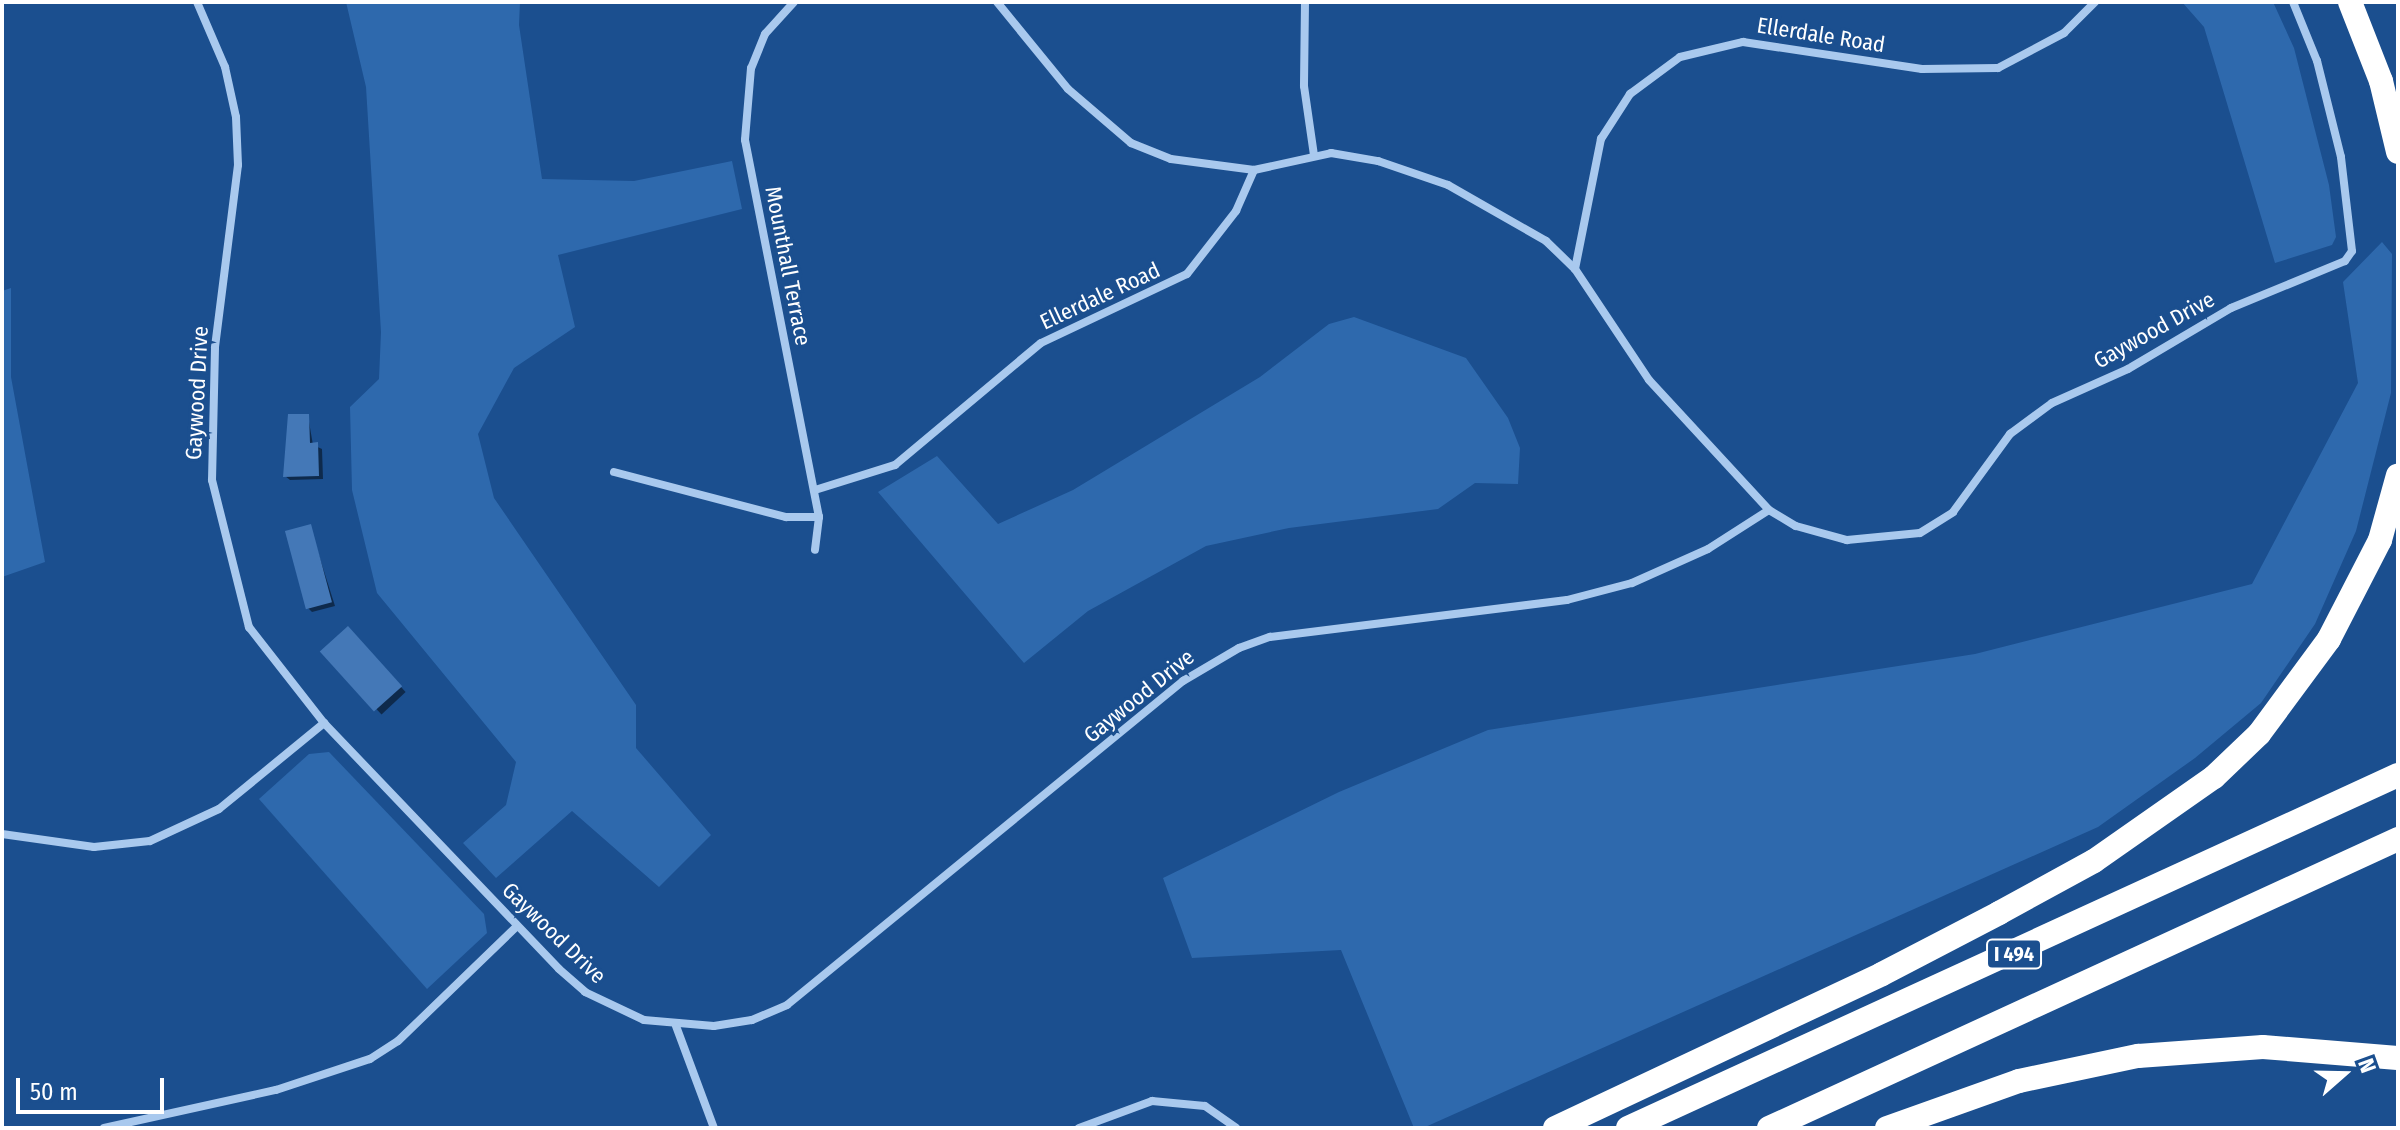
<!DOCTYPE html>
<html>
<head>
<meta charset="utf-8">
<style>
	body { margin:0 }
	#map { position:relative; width:2400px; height:1130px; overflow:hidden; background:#1b4f8f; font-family:"Fira Sans Condensed",sans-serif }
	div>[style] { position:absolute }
	.green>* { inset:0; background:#2e69ad }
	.shadow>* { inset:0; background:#0007; transform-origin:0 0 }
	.building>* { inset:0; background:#4478b7; transform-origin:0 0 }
	.minor>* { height:8px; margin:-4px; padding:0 4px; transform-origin:4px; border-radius:4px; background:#a9c9ee }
	.motorway>* { height:24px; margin:-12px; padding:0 12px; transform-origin:12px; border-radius:12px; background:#fff }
	span { translate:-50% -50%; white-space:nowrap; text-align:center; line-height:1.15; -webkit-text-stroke:6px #1b4f8f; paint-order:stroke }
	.shield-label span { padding:2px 6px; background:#1b4f8f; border:2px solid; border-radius:6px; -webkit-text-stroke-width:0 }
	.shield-label { font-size:20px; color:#fff; font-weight:700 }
	.street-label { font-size:22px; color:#fff }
	.frame { position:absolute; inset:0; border:4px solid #fff; pointer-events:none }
	.north { position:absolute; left:2304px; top:1034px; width:80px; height:80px; -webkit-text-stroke:6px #1b4f8f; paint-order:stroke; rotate:70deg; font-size:22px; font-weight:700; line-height:32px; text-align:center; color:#fff }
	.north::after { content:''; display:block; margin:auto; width:28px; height:36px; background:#fff; clip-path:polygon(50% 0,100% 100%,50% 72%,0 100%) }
	.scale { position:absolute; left:16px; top:1078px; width:148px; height:36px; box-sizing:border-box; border:4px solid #fff; border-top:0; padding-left:10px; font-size:24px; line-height:28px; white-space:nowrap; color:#fff; -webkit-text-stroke:6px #1b4f8f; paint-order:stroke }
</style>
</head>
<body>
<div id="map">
	<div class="green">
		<div style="clip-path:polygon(346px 2px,520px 2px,519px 25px,542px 179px,634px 181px,732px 161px,742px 209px,558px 255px,575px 327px,514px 368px,478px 434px,494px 498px,636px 705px,636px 748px,711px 835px,659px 887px,572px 811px,496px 878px,463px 843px,506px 805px,516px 762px,377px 593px,352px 490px,350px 407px,379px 379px,381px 332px,366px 87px)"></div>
		<div style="clip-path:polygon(2182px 2px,2273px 2px,2294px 48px,2329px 185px,2336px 237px,2332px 245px,2275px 263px,2204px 27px)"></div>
		<div style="clip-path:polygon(2382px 242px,2392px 254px,2391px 393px,2356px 531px,2315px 624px,2261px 703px,2195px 758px,2098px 827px,1423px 1128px,1414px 1128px,1341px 950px,1192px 958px,1163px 878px,1339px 792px,1488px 730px,1975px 654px,2252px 584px,2358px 383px,2343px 282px)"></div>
		<div style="clip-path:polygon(11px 288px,11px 377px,45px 562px,2px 577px,2px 291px)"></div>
		<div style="clip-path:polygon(1354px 317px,1466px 358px,1508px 418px,1520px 448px,1518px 484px,1475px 483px,1438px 509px,1289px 528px,1206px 546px,1088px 611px,1024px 663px,878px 492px,937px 456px,998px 524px,1073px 490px,1260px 377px,1329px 324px)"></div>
		<div style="clip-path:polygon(329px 752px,484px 914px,487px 933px,427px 989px,259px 799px,309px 754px)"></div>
	</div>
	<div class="shadow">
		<div style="clip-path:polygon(308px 416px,313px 445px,322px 449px,323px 479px,290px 480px,285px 476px)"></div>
		<div style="clip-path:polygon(310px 527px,335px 606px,312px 612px,308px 608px)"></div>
		<div style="left:347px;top:629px;width:86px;height:33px;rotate:47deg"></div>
	</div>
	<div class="building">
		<div style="clip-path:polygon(288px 414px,309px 414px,310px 443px,318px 442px,319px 476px,283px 477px)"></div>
		<div style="left:311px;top:524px;width:81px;height:27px;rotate:75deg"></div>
		<div style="left:348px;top:626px;width:81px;height:38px;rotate:48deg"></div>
	</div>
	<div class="minor">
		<div style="left:197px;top:2px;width:71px;rotate:66.7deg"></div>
		<div style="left:225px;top:67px;width:51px;rotate:77.6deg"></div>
		<div style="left:236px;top:117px;width:48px;rotate:87.6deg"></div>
		<div style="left:238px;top:165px;width:184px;rotate:97.2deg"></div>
		<div style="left:215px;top:348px;width:132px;rotate:91.3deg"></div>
		<div style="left:212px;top:480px;width:152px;rotate:75.9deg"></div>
		<div style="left:249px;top:627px;width:122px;rotate:52deg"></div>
		<div style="left:324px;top:723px;width:340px;rotate:46.3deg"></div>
		<div style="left:559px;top:969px;width:35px;rotate:41deg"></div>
		<div style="left:585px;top:992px;width:65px;rotate:25.4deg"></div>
		<div style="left:644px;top:1020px;width:70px;rotate:4.9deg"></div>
		<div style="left:714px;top:1026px;width:38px;rotate:-9deg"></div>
		<div style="left:752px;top:1020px;width:38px;rotate:-23deg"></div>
		<div style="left:787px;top:1005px;width:512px;rotate:-39.29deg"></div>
		<div style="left:1183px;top:681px;width:65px;rotate:-30.5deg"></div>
		<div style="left:1239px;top:648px;width:33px;rotate:-20deg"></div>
		<div style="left:1270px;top:637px;width:299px;rotate:-7.1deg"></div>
		<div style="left:1567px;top:600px;width:67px;rotate:-14.7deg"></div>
		<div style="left:1632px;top:583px;width:83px;rotate:-24.1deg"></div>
		<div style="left:1708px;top:549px;width:72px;rotate:-32.6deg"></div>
		<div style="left:794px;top:2px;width:43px;rotate:132.2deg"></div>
		<div style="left:765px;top:34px;width:37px;rotate:112deg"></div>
		<div style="left:751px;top:68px;width:72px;rotate:94.8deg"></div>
		<div style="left:745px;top:140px;width:384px;rotate:78.9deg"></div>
		<div style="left:819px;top:517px;width:33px;rotate:97deg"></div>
		<div style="left:997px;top:2px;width:112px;rotate:50.8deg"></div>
		<div style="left:1068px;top:89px;width:83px;rotate:40.6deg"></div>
		<div style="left:1131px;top:143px;width:43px;rotate:21.8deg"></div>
		<div style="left:1171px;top:159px;width:84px;rotate:7.5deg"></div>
		<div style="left:1305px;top:2px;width:84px;rotate:90.7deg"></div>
		<div style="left:1304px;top:86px;width:70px;rotate:81.8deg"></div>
		<div style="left:1575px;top:269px;width:133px;rotate:-78.7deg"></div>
		<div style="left:1601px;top:139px;width:54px;rotate:-57.2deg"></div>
		<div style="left:1630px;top:94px;width:62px;rotate:-36.5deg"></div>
		<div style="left:1680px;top:57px;width:65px;rotate:-13.4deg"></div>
		<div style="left:1743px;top:42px;width:181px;rotate:8.6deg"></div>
		<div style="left:1922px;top:69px;width:76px;rotate:-0.8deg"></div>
		<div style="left:1998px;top:68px;width:75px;rotate:-27.9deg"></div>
		<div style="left:2064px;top:33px;width:44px;rotate:-45deg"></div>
		<div style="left:614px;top:472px;width:178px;rotate:14.7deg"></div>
		<div style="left:786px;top:517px;width:33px"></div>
		<div style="left:815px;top:490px;width:84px;rotate:-17.4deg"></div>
		<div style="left:895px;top:465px;width:190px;rotate:-39.9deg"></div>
		<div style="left:1041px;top:343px;width:161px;rotate:-25.3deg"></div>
		<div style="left:1187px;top:274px;width:80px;rotate:-52.1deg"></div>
		<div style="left:1236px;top:211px;width:45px;rotate:-66.3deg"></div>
		<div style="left:1254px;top:170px;width:79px;rotate:-12.4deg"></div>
		<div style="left:1331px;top:153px;width:48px;rotate:9.7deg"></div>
		<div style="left:1378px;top:161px;width:74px;rotate:18.9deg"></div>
		<div style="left:1448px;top:185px;width:113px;rotate:29.7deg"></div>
		<div style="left:1546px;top:241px;width:40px;rotate:44deg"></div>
		<div style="left:1575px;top:269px;width:133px;rotate:56.3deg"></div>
		<div style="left:1649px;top:380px;width:177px;rotate:47.3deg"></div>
		<div style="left:1769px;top:510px;width:31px;rotate:31deg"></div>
		<div style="left:1796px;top:526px;width:53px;rotate:15.4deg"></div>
		<div style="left:1847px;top:540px;width:73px;rotate:-5.5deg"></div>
		<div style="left:1920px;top:533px;width:39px;rotate:-32deg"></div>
		<div style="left:1953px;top:512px;width:97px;rotate:-53.8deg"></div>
		<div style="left:2010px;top:434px;width:52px;rotate:-36.4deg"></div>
		<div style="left:2052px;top:403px;width:83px;rotate:-24.1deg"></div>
		<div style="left:2128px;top:369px;width:120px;rotate:-30.6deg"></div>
		<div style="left:2231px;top:308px;width:123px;rotate:-22.4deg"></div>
		<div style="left:2345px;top:261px;width:12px;rotate:-55deg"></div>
		<div style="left:2352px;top:251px;width:95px;rotate:-96.7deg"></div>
		<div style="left:2341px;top:157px;width:99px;rotate:-104deg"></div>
		<div style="left:2317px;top:61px;width:64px;rotate:-112.1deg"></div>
		<div style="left:2px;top:834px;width:93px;rotate:8deg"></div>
		<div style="left:94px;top:847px;width:56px;rotate:-6.1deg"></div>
		<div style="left:150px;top:841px;width:76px;rotate:-24.9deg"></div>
		<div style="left:219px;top:809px;width:136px;rotate:-39.3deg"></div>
		<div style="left:676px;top:1026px;width:109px;rotate:69.6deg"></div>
		<div style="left:104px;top:1128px;width:176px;rotate:-12.5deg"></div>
		<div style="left:276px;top:1090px;width:99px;rotate:-18.3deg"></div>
		<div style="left:370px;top:1059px;width:33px;rotate:-33deg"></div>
		<div style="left:398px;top:1041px;width:165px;rotate:-44deg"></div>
		<div style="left:1079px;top:1128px;width:78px;rotate:-20.3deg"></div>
		<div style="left:1152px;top:1101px;width:53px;rotate:5.4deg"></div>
		<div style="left:1205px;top:1106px;width:38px;rotate:35deg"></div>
	</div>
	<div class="motorway">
		<div style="left:2350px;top:2px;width:85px;rotate:68.6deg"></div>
		<div style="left:2381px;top:81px;width:73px;rotate:76.5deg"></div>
		<div style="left:1555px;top:1128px;width:361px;rotate:-25.2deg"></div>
		<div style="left:1882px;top:974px;width:132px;rotate:-27.5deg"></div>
		<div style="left:1999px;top:913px;width:108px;rotate:-28.7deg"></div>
		<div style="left:2094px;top:861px;width:146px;rotate:-35deg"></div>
		<div style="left:2214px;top:777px;width:62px;rotate:-43.7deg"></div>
		<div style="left:2259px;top:734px;width:118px;rotate:-53.6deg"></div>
		<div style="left:2329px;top:639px;width:111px;rotate:-62.7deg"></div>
		<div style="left:2380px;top:540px;width:67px;rotate:-74.5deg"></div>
		<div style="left:1628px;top:1128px;width:847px;rotate:-24.63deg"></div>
		<div style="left:1769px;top:1128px;width:692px;rotate:-24.68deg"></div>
		<div style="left:1887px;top:1128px;width:140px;rotate:-19.6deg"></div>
		<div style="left:2019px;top:1081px;width:122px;rotate:-11.9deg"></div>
		<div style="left:2138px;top:1056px;width:125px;rotate:-4.1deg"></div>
		<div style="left:2263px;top:1047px;width:135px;rotate:4.7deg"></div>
	</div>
	<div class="shield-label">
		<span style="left:2014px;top:954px">I 494</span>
	</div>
	<div class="street-label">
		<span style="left:1821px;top:35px;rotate:9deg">Ellerdale Road</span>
		<span style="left:788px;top:266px;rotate:79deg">Mounthall Terrace</span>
		<span style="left:1100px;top:296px;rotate:-25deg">Ellerdale Road</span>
		<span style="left:2154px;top:330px;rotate:-29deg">Gaywood Drive</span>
		<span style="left:197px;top:393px;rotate:-87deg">Gaywood Drive</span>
		<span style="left:1139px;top:696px;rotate:-39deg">Gaywood Drive</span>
		<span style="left:554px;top:933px;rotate:44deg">Gaywood Drive</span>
	</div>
	<div class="frame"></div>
	<div class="north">N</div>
	<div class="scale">50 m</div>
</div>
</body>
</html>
